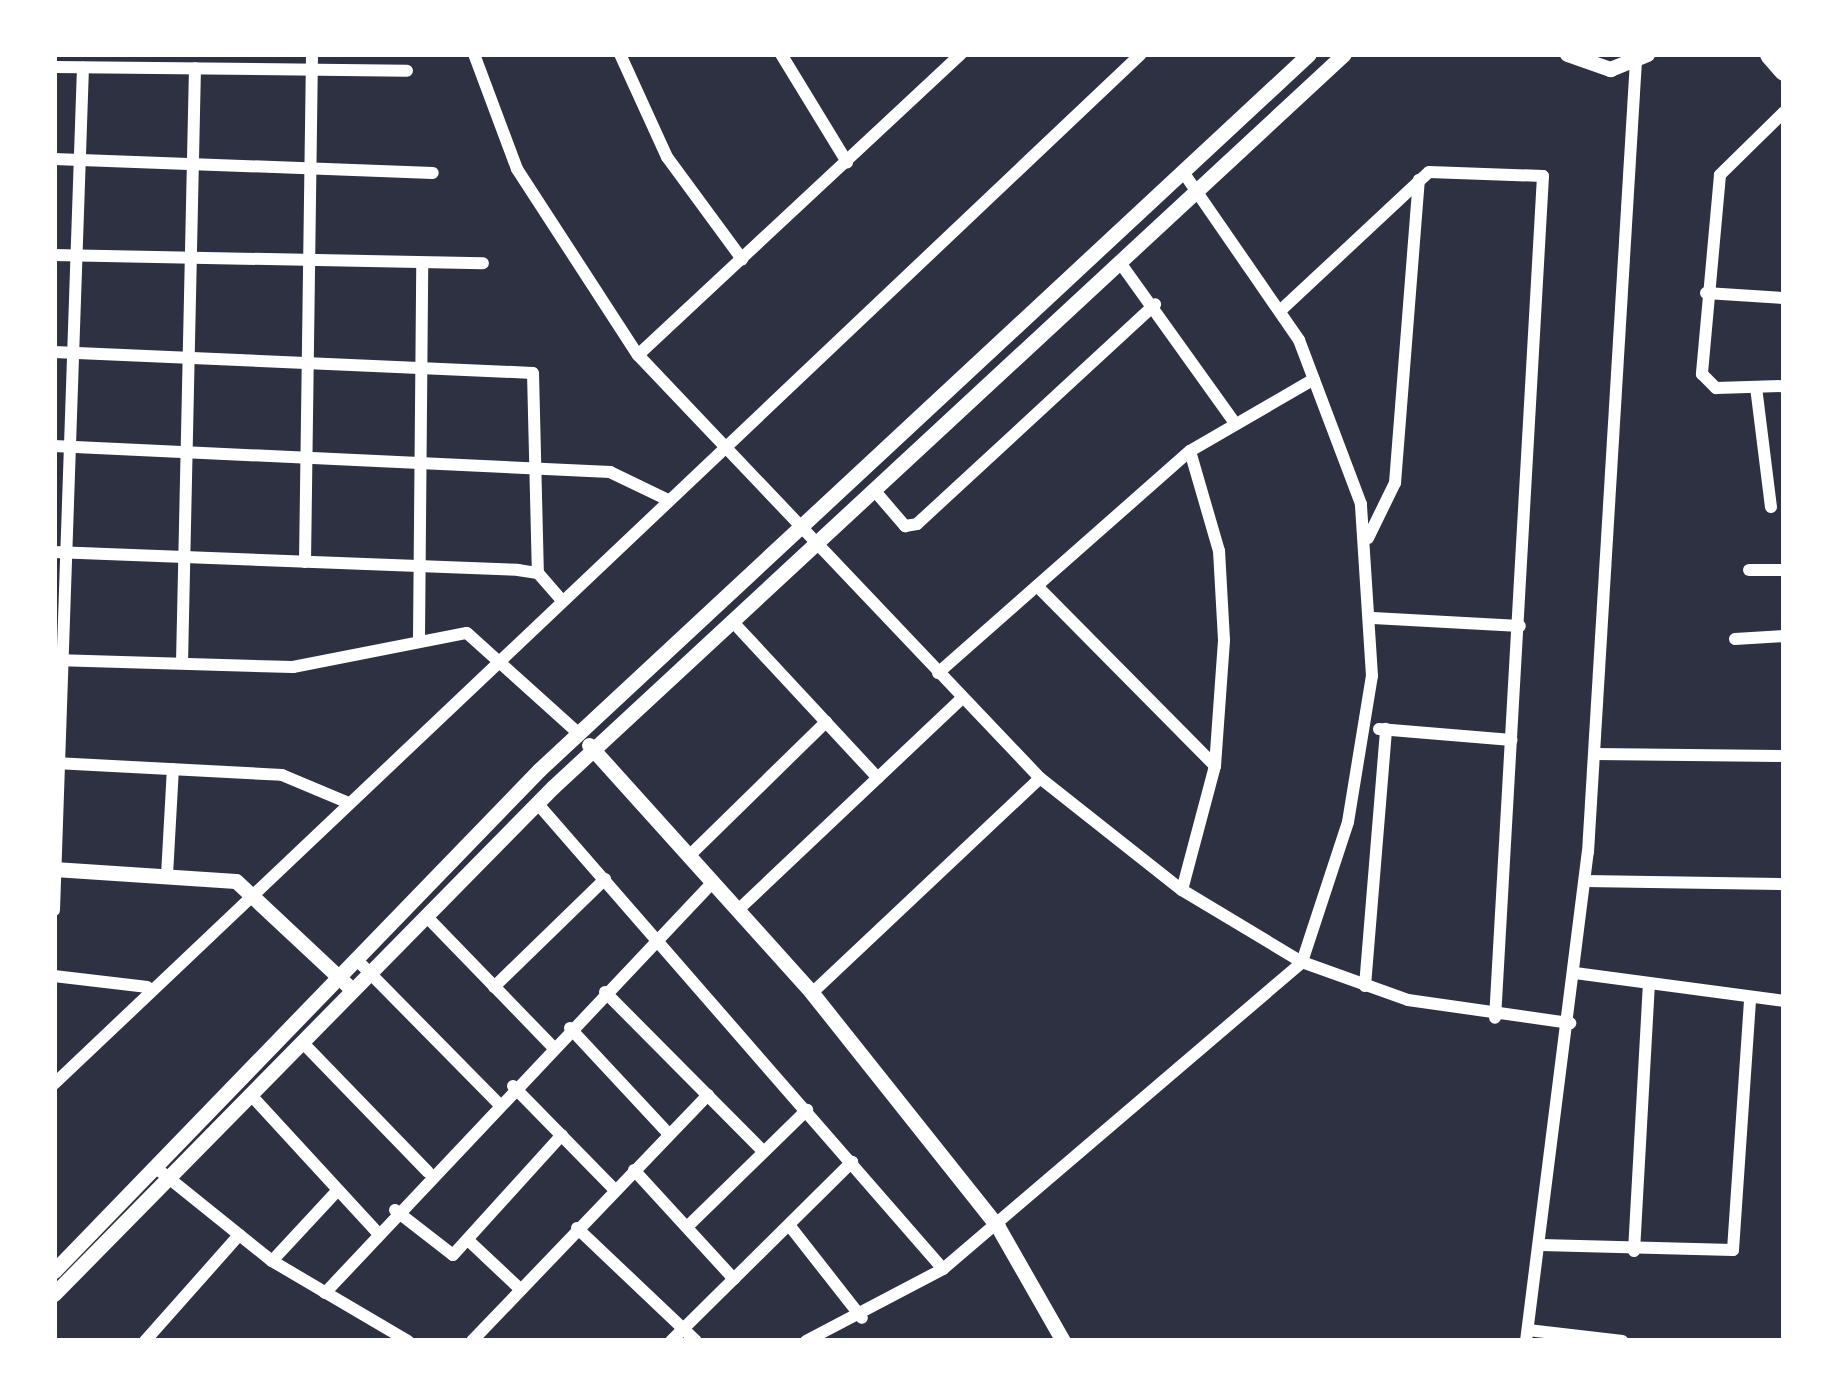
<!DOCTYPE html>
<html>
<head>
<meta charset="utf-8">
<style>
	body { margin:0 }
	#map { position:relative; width:1838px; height:1395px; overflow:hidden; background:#2d3142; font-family:"DM Sans",sans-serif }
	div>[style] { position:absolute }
	.minor>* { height:12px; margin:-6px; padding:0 6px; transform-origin:6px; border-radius:6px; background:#fff }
	.tertiary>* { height:15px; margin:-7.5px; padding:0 7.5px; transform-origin:7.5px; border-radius:7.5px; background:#fff }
	.trunk>* { height:21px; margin:-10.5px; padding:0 10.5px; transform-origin:10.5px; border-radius:10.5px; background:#fff }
	span { translate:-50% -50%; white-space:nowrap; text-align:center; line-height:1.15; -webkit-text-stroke:12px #fff; paint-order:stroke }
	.frame { position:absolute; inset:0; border:57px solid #fff; pointer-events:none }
</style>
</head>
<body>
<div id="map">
	<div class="minor">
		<div style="left:474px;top:54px;width:123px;rotate:69.5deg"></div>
		<div style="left:517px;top:169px;width:222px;rotate:57deg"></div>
		<div style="left:638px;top:355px;width:584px;rotate:46.46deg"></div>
		<div style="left:1040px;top:778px;width:181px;rotate:38.3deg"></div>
		<div style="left:1182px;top:890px;width:140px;rotate:31deg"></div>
		<div style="left:1302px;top:962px;width:113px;rotate:19.7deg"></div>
		<div style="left:1408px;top:1000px;width:164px;rotate:8.1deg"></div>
		<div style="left:620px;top:54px;width:113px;rotate:65.5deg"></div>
		<div style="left:667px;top:157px;width:127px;rotate:53.7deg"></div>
		<div style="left:781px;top:54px;width:127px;rotate:58.6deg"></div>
		<div style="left:54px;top:67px;width:353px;rotate:0.6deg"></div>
		<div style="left:1784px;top:112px;width:90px;rotate:135.5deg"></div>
		<div style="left:1720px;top:175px;width:200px;rotate:95.2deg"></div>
		<div style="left:1702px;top:374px;width:20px;rotate:45deg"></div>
		<div style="left:1716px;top:388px;width:68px;rotate:-1.7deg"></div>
		<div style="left:54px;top:159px;width:379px;rotate:2.1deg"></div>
		<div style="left:54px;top:255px;width:429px;rotate:1.1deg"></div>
		<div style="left:1121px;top:264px;width:191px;rotate:54.4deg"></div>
		<div style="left:1706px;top:293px;width:78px;rotate:3.7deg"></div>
		<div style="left:1281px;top:310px;width:202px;rotate:-43deg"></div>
		<div style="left:1429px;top:172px;width:114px;rotate:2deg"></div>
		<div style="left:1543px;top:176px;width:843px;rotate:93.26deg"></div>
		<div style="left:54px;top:352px;width:479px;rotate:2.5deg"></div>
		<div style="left:533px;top:373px;width:200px;rotate:88.6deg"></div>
		<div style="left:638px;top:355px;width:442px;rotate:-43deg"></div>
		<div style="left:1756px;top:387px;width:121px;rotate:82.9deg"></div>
		<div style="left:54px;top:446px;width:557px;rotate:2.68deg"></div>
		<div style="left:610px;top:472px;width:62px;rotate:25.7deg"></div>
		<div style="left:874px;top:490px;width:48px;rotate:49.3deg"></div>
		<div style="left:905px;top:526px;width:12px;rotate:-9deg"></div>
		<div style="left:917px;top:524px;width:324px;rotate:-42.7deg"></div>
		<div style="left:1368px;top:538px;width:61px;rotate:-63.9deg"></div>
		<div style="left:1395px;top:483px;width:304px;rotate:-85.5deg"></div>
		<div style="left:54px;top:552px;width:464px;rotate:2.2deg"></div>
		<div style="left:518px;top:570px;width:20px;rotate:9deg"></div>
		<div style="left:538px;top:573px;width:32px;rotate:49deg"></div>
		<div style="left:305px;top:562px;width:508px;rotate:-89.21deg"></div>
		<div style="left:1749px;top:570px;width:35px"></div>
		<div style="left:1037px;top:586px;width:253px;rotate:45.3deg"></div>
		<div style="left:1373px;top:618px;width:147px;rotate:3.1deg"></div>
		<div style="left:732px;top:621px;width:214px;rotate:47.1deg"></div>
		<div style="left:419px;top:637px;width:372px;rotate:-89.5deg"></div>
		<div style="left:1735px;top:639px;width:49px;rotate:-3.5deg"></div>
		<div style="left:54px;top:660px;width:239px;rotate:1.7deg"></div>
		<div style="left:293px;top:667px;width:177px;rotate:-11.1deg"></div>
		<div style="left:467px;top:633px;width:151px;rotate:42deg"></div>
		<div style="left:182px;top:663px;width:595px;rotate:-88.75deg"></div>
		<div style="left:938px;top:673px;width:336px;rotate:-41.4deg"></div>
		<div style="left:1190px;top:451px;width:143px;rotate:-30.1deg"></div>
		<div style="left:1379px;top:729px;width:133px;rotate:4.7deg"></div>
		<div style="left:1595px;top:754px;width:189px;rotate:0.6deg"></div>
		<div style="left:55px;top:763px;width:227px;rotate:3deg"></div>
		<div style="left:282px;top:775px;width:73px;rotate:22.7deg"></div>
		<div style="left:537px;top:803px;width:618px;rotate:48.94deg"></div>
		<div style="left:689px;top:856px;width:192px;rotate:-44.4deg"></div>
		<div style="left:167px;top:875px;width:106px;rotate:-86.8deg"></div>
		<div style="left:1585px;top:881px;width:199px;rotate:0.9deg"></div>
		<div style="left:1182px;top:890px;width:128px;rotate:-75.1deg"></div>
		<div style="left:1215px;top:766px;width:126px;rotate:-85.9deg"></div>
		<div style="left:1224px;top:640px;width:89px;rotate:-93.2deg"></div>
		<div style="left:1219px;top:551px;width:104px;rotate:-106.2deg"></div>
		<div style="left:54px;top:910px;width:843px;rotate:-88.03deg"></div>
		<div style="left:738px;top:910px;width:308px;rotate:-43.4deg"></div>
		<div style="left:426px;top:916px;width:181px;rotate:45.9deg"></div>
		<div style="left:357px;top:960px;width:199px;rotate:45.4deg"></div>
		<div style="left:1575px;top:973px;width:211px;rotate:7.6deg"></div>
		<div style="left:54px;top:976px;width:94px;rotate:6.7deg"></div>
		<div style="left:1365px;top:986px;width:258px;rotate:-85.3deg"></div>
		<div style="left:494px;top:987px;width:155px;rotate:-44.2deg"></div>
		<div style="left:605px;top:992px;width:224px;rotate:45.2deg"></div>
		<div style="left:812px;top:993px;width:313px;rotate:-43.3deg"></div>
		<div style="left:570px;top:1028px;width:145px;rotate:47deg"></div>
		<div style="left:302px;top:1042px;width:181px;rotate:45.9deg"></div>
		<div style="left:54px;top:1084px;width:1497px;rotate:-43.46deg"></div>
		<div style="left:513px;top:1086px;width:146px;rotate:45.6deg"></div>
		<div style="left:250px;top:1094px;width:188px;rotate:47.4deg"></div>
		<div style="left:155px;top:1167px;width:150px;rotate:38.8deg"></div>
		<div style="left:272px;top:1261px;width:158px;rotate:30.5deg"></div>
		<div style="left:634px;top:1170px;width:148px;rotate:47.5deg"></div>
		<div style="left:395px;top:1210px;width:73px;rotate:37.8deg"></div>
		<div style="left:453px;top:1255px;width:162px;rotate:-47.8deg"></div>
		<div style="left:789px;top:1225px;width:118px;rotate:51.9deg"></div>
		<div style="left:687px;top:1227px;width:168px;rotate:-44.3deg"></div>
		<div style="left:577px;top:1228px;width:164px;rotate:43.5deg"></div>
		<div style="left:468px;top:1240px;width:71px;rotate:43.3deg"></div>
		<div style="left:1541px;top:1245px;width:192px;rotate:1.5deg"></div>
		<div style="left:1733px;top:1250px;width:253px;rotate:-86.1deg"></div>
		<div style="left:1634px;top:1251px;width:267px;rotate:-86.8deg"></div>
		<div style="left:272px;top:1261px;width:97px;rotate:-47.1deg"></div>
		<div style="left:325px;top:1293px;width:565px;rotate:-46.65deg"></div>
		<div style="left:1528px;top:1330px;width:95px;rotate:6.7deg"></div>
		<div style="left:145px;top:1341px;width:142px;rotate:-48.4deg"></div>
		<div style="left:472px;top:1341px;width:341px;rotate:-46.2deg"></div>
		<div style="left:671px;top:1341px;width:255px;rotate:-44.7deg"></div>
		<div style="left:806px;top:1341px;width:155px;rotate:-27.7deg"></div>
		<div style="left:943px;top:1269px;width:472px;rotate:-40.5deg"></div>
		<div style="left:1302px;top:962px;width:147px;rotate:-71.8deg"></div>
		<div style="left:1348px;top:822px;width:148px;rotate:-80.7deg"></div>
		<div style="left:1372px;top:676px;width:172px;rotate:-93.7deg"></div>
		<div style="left:1361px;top:504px;width:175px;rotate:-110.7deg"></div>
		<div style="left:1299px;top:340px;width:204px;rotate:-124.6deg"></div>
		<div style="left:1526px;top:1341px;width:493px;rotate:-82.8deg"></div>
		<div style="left:1588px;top:852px;width:793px;rotate:-86.53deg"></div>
	</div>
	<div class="tertiary">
		<div style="left:1567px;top:54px;width:46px;rotate:19.2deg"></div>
		<div style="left:1610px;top:69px;width:40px;rotate:-22deg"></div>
		<div style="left:589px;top:745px;width:334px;rotate:48deg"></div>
		<div style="left:812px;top:993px;width:299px;rotate:51.5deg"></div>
		<div style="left:998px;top:1227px;width:131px;rotate:60.3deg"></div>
		<div style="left:54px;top:869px;width:182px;rotate:3.8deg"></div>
		<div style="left:236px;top:881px;width:152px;rotate:43.1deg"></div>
		<div style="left:54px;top:1271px;width:697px;rotate:-45.93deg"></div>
		<div style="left:539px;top:770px;width:1051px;rotate:-42.92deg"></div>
		<div style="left:54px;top:1294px;width:711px;rotate:-45.46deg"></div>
		<div style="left:553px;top:787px;width:1078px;rotate:-42.82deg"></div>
	</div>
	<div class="trunk">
		<div style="left:1770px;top:54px;width:21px;rotate:49deg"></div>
	</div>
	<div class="frame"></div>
</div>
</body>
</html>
